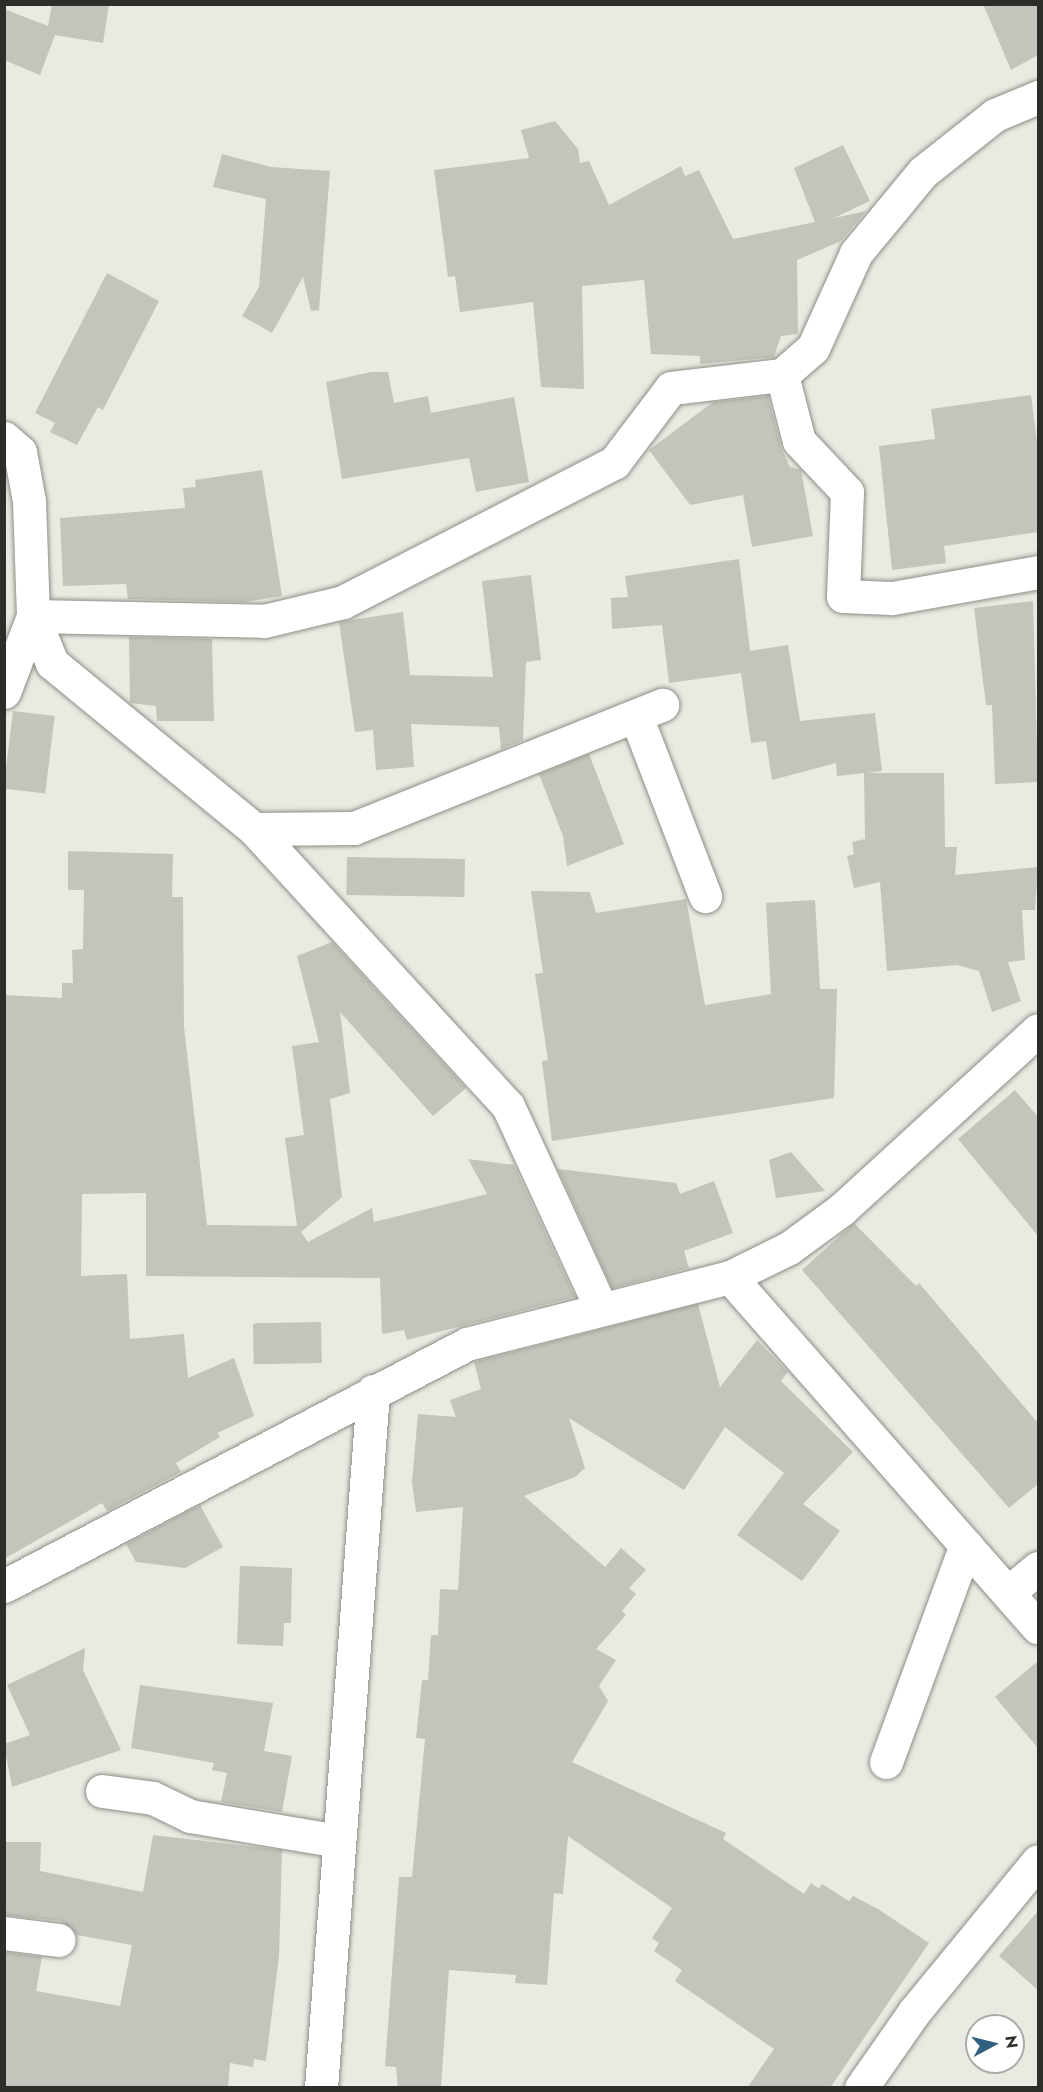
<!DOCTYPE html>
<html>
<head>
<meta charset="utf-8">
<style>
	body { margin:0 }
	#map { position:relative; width:1043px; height:2092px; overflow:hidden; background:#eae9e2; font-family:Jost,sans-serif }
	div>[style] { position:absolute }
	.building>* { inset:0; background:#c4c4bc; transform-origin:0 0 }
	.roads { filter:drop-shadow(0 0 2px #8e8e87) drop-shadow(0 0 2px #8e8e87) }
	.minor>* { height:33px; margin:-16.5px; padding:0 16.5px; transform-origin:16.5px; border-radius:16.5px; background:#fff }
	span { translate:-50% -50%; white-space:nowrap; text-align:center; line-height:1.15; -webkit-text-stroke:4.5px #fffffe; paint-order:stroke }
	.frame { position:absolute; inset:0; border:6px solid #2d2d2a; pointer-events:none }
	.north { position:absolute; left:965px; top:2014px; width:60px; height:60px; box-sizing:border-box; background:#fffffe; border:2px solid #ababa9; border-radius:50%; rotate:83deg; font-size:16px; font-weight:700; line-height:24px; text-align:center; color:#2d2d2a }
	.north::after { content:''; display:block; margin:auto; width:21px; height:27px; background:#30607f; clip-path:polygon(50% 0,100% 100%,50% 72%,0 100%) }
</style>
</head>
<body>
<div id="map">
	<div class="building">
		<div style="clip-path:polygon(52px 4px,109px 4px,103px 43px,55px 35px,40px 75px,4px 60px,4px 9px,48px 26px)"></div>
		<div style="clip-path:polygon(983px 4px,1038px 4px,1038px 55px,1011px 70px)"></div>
		<div style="clip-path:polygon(555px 121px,578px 149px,580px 163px,589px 161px,609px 205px,681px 166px,685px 176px,699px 170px,733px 239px,815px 222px,794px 168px,843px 145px,870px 201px,834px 218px,866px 211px,841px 241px,797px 260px,798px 334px,781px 336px,774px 357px,700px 364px,700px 356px,651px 354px,644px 280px,582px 286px,584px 389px,541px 387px,533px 302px,460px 312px,455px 276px,448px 277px,434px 170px,529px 158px,521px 130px)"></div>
		<div style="clip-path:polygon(222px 154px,271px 167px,330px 171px,319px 310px,311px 311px,303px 277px,272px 333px,242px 316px,259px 287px,266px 199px,213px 187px)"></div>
		<div style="clip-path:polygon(107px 273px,159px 301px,103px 410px,98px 407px,77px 445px,50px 432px,55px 423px,35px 413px)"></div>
		<div style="clip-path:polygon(371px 372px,388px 372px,394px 403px,428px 396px,431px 413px,514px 397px,529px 482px,476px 492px,469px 458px,342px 479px,326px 382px)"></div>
		<div style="clip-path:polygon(1031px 395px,1038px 449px,1038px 532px,944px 546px,946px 563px,892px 570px,879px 446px,935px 439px,931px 409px)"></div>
		<div style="clip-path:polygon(768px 396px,782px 450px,790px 467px,801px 470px,813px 536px,752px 547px,743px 495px,690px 505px,649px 450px,713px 402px)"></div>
		<div style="clip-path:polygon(262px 470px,282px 596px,244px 602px,128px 599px,126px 584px,63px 586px,60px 518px,185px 508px,183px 488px,196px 487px,195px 480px)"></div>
		<div style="clip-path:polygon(739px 559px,750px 651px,788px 645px,800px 721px,875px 713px,882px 771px,867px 773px,944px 773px,945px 847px,957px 847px,955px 875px,1038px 867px,1035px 910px,1022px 910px,1025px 960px,1008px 962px,1021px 1001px,992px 1012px,979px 971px,957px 965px,887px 971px,880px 882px,854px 888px,847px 856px,854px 854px,852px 842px,865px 839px,864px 773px,837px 776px,836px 763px,772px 780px,766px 741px,751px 743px,741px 673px,669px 683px,662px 625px,612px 629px,611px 598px,628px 597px,625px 576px)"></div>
		<div style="clip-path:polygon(531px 575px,541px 660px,526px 662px,523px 740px,501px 749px,499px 727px,411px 724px,414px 767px,376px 770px,373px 730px,355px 732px,339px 622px,403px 612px,410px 675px,493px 677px,482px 581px)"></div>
		<div style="clip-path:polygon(1033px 601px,1038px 782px,995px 784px,992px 705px,986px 705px,974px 608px)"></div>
		<div style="clip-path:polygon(129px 637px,212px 639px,214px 721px,157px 721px,156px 706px,130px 703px)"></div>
		<div style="left:13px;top:711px;width:42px;height:78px;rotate:7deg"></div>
		<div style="clip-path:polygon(589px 754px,624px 844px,567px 866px,563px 836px,539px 774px)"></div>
		<div style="clip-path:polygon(68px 851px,173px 854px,172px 897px,183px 897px,184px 1027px,207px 1225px,297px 1226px,285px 1138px,304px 1135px,292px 1046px,319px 1042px,297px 956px,332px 942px,466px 1088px,433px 1116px,340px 1012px,350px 1093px,330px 1099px,342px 1197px,301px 1232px,308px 1242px,372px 1208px,374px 1222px,487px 1194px,468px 1159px,514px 1165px,575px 1297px,407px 1340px,404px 1330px,382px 1334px,380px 1278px,146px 1276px,146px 1193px,82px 1194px,81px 1276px,127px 1274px,130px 1339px,184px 1334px,188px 1378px,234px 1358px,254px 1416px,217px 1433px,220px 1437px,176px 1463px,181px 1472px,107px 1511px,102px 1503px,4px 1559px,4px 995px,62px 998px,62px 983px,73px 983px,72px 950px,83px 949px,84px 890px,68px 890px)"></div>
		<div style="left:347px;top:857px;width:118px;height:38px;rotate:1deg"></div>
		<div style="clip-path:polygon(531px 891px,590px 892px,596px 913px,686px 899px,705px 1005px,771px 994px,766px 903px,815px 900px,820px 989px,837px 989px,834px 1098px,552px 1141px,542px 1061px,548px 1060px,535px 974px,543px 973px)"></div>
		<div style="clip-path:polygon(1015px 1090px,1038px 1117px,1038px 1236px,958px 1139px)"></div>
		<div style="clip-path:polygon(791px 1152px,825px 1191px,776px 1198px,769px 1160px)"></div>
		<div style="clip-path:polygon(558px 1169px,676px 1183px,680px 1194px,714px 1181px,733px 1233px,684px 1251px,689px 1268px,612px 1288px)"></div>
		<div style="clip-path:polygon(854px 1223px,916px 1286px,919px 1283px,1038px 1423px,1038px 1484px,1009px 1508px,802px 1270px)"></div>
		<div style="clip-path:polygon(698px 1304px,720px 1387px,757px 1340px,788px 1372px,781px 1381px,853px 1452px,803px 1504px,840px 1531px,802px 1581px,737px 1535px,784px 1473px,725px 1427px,684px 1490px,569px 1418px,585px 1468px,575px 1477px,524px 1496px,605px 1567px,621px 1548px,646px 1570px,629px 1588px,636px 1594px,622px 1611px,626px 1615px,596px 1649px,616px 1660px,599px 1686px,608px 1701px,572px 1762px,726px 1833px,723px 1839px,804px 1894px,811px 1883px,819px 1889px,822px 1884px,849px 1901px,853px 1896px,878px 1909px,929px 1943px,830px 2088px,747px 2088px,774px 2049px,675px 1981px,682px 1970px,654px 1951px,659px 1943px,652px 1938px,672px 1908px,568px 1836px,563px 1894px,554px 1893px,547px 1985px,515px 1983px,516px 1975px,449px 1970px,441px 2088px,398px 2088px,396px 2067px,385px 2066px,399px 1877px,412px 1877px,425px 1739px,416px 1738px,422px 1680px,428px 1680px,431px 1635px,438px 1635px,440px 1589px,458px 1590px,463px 1507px,416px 1512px,412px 1482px,418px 1414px,456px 1417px,450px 1400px,481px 1389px,474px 1362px)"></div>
		<div style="left:321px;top:1322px;width:41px;height:68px;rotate:89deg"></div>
		<div style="clip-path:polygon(200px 1505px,223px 1547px,185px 1568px,136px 1562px,126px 1544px)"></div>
		<div style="clip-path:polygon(240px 1566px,292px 1568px,291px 1623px,284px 1623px,283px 1646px,237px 1644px)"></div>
		<div style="clip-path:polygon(85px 1648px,83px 1670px,121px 1750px,12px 1787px,4px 1744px,30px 1735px,7px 1685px)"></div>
		<div style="clip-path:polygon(1038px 1661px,1038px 1748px,995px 1697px)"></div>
		<div style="clip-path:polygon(140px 1685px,273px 1703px,264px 1751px,292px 1756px,282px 1812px,221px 1802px,227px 1773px,212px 1770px,214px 1763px,131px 1748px)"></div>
		<div style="clip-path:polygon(153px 1835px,282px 1850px,279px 1956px,266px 2061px,254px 2059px,253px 2067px,230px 2063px,228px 2088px,4px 2088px,4px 1952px,42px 1957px,36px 1991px,120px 2006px,132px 1945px,77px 1935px,61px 1921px,4px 1915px,4px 1842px,41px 1842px,40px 1871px,143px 1892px)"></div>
		<div style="clip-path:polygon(1038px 1911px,1038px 1990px,999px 1956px)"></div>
	</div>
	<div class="roads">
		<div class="minor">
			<div style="left:782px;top:375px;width:68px;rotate:75.6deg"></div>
			<div style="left:799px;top:441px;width:70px;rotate:46.7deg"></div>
			<div style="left:847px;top:492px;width:104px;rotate:92.2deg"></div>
			<div style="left:843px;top:596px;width:49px;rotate:2.3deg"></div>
			<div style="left:892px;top:598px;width:148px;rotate:-10.1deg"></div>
			<div style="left:4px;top:438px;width:21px;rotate:41deg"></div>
			<div style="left:20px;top:452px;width:50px;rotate:79.6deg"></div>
			<div style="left:29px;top:501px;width:115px;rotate:88deg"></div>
			<div style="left:33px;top:616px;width:51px;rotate:68deg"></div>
			<div style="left:52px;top:663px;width:261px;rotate:39.4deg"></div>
			<div style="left:254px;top:829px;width:376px;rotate:47.5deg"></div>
			<div style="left:508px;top:1106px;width:222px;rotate:65.3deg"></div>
			<div style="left:33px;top:616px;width:231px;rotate:1.2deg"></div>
			<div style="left:264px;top:621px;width:81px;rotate:-13.5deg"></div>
			<div style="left:343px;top:602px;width:305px;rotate:-27.2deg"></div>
			<div style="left:614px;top:463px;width:94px;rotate:-52.8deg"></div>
			<div style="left:671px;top:388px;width:112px;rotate:-6.7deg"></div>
			<div style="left:782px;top:375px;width:41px;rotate:-41.1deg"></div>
			<div style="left:813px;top:348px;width:104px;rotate:-65.6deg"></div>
			<div style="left:856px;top:253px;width:105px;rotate:-50.4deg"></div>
			<div style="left:923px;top:172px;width:92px;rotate:-38.4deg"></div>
			<div style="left:995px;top:115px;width:47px;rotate:-22.7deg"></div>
			<div style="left:4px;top:692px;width:81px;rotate:-69.1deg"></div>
			<div style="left:636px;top:716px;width:193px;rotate:69deg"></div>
			<div style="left:254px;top:829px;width:100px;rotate:-0.6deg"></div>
			<div style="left:354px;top:828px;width:332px;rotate:-21.8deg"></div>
			<div style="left:730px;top:1277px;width:466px;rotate:48.7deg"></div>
			<div style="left:4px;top:1586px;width:522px;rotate:-27.6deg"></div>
			<div style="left:467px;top:1344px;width:271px;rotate:-14.3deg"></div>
			<div style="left:730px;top:1277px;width:66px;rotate:-26.2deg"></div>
			<div style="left:789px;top:1248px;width:66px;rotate:-36.3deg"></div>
			<div style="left:842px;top:1209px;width:265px;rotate:-42.4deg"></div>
			<div style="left:1008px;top:1593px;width:39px;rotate:-40deg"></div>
			<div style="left:886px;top:1762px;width:231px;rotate:-69.8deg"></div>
			<div style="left:102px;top:1791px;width:51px;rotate:7.8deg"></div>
			<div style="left:153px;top:1798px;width:41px;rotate:25.9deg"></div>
			<div style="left:190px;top:1816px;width:151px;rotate:9.5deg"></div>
			<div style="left:4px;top:1933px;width:55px;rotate:7.3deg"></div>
			<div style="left:321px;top:2088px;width:699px;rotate:-85.73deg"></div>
			<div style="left:861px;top:2088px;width:93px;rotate:-55.1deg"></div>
			<div style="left:914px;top:2012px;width:195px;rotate:-50.6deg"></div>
		</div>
	</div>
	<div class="frame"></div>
	<div class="north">N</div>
</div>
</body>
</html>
